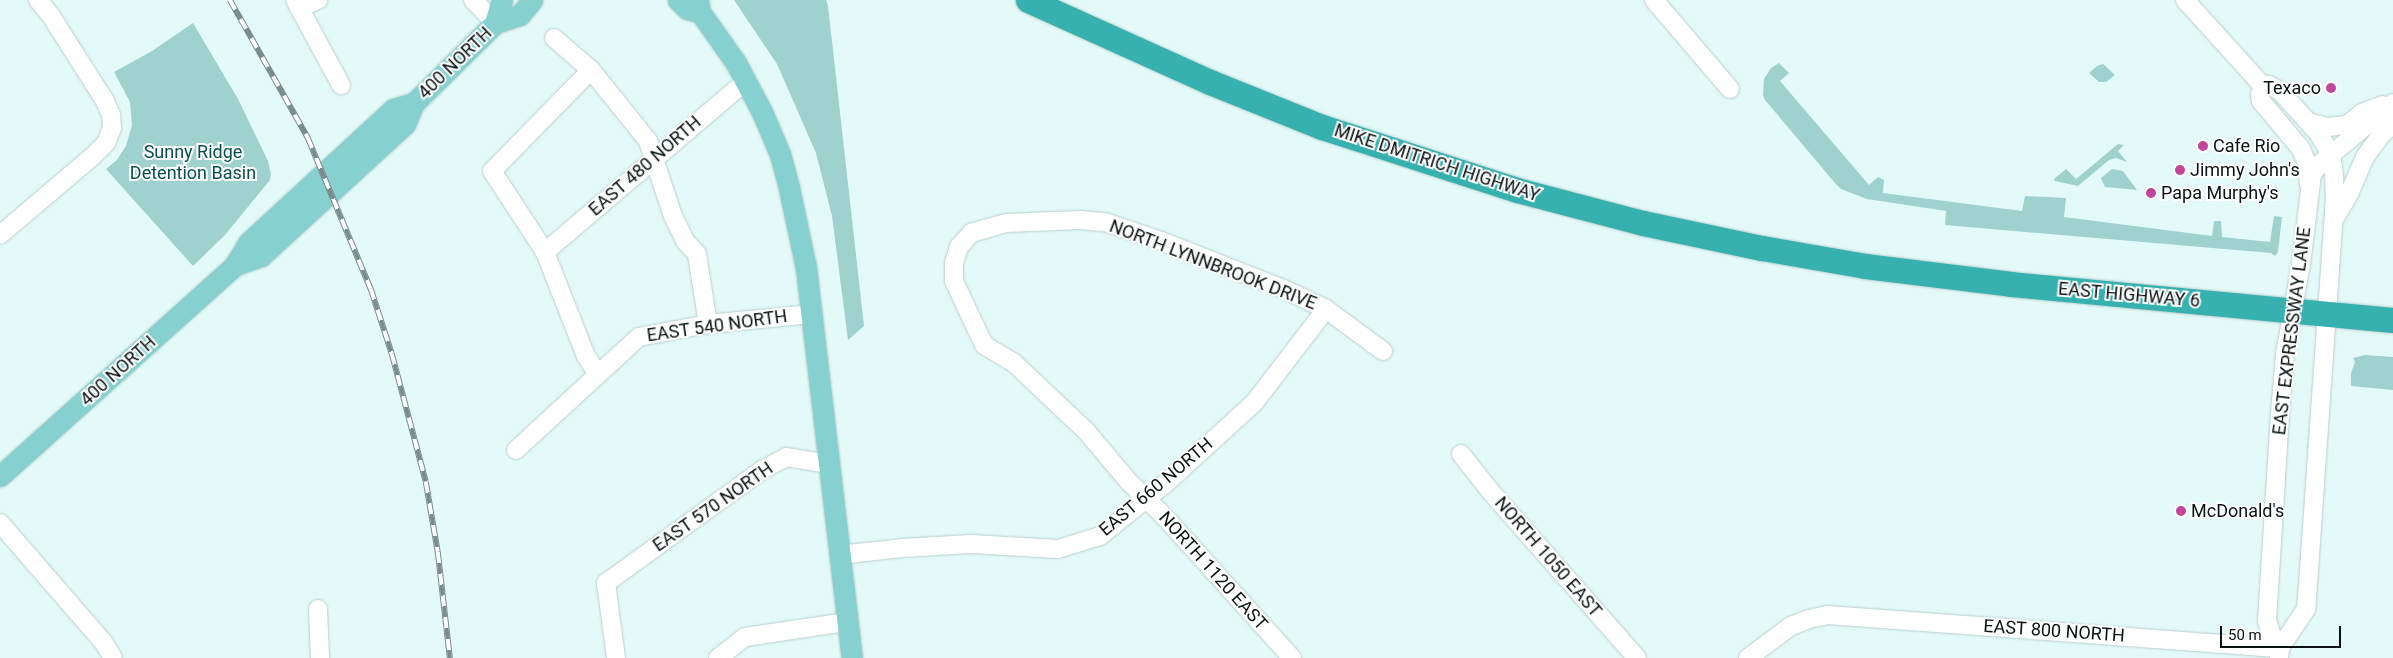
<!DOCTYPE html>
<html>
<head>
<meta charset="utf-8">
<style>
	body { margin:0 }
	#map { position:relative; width:2393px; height:658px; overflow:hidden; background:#e3faf9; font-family:Roboto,sans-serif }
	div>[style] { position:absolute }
	.green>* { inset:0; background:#9fd1cf }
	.roads { filter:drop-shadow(0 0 1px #b9cfce) drop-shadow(0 0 1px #b9cfce) }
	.minor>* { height:18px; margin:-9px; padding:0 9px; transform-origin:9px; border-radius:9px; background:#fff }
	.major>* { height:21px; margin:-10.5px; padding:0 10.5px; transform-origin:10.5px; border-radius:10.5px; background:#86d0cf }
	.highway>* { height:25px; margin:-12.5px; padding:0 12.5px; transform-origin:12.5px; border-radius:12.5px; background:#36b1af }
	.rail>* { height:5.5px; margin-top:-2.75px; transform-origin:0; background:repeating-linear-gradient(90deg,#fff 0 11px,#7c8c8b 0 22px); box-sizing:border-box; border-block:1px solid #7c8c8b }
	.dots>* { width:14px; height:14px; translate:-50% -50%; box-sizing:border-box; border:2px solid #fff; border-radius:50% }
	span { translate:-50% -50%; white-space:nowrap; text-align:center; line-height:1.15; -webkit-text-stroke:4px #fff; paint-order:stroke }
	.street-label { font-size:18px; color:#0a1212 }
	.poi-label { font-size:18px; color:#0a1212 }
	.right { translate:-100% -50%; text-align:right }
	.left { translate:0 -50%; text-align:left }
	.park-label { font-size:18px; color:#074e4e }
	.scale { position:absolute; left:2220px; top:626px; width:121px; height:22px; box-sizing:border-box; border:2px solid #0a1212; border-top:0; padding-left:6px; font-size:15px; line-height:18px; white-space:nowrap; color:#0a1212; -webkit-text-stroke:4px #fff; paint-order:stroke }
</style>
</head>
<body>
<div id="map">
	<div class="green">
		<div style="clip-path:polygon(734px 0,826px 0,828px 6px,864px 326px,848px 340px,832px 216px,816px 153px,777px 64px)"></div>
		<div style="clip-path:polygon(193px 23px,238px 99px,268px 161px,271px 174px,270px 180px,225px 235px,193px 266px,106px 169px,117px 160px,126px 146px,132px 125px,130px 102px,114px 72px,152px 51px)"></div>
		<div style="clip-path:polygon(1779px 63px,1789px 73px,1780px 81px,1869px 185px,1878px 177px,1884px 180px,1883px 193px,2022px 211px,2025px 196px,2066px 198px,2064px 217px,2212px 236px,2214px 221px,2221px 221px,2222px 237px,2270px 242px,2274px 216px,2282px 217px,2278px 252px,2275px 256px,2271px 253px,1945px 225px,1946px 211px,1867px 199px,1841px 189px,1835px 183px,1765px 100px,1763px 95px,1764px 79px,1771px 68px)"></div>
		<div style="clip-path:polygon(2103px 64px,2115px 75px,2106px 82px,2099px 82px,2089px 73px,2097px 66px)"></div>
		<div style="clip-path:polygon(2118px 144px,2124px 145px,2118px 151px,2127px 162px,2116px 158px,2109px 160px,2078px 186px,2055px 181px,2054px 179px,2066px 169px,2076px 179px)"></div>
		<div style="clip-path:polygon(2112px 169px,2123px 171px,2137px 190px,2105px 187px,2101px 178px)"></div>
		<div style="clip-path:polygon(2365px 355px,2393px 357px,2393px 390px,2351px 386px,2351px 373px,2355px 362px,2353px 358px)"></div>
	</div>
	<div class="roads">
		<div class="minor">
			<div style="left:295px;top:0;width:97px;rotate:61.6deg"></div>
			<div style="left:473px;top:0;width:32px;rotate:46deg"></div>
			<div style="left:1654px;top:0;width:117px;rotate:49.5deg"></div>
			<div style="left:2185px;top:0;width:116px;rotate:47.8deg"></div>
			<div style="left:2263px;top:86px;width:6px;rotate:-9deg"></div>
			<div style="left:2269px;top:85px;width:13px;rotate:29deg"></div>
			<div style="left:2280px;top:91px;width:58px;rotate:47.8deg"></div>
			<div style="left:2319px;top:134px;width:24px;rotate:60deg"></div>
			<div style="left:2331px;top:155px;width:19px;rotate:81deg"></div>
			<div style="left:2334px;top:174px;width:24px;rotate:88deg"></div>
			<div style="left:2335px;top:198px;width:412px;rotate:94deg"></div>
			<div style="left:2306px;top:609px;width:47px;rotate:123.7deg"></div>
			<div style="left:2280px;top:648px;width:10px;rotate:96deg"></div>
			<div style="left:299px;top:8px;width:21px;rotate:-23deg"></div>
			<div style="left:554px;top:38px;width:49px;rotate:40.9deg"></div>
			<div style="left:591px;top:70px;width:91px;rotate:51.2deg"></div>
			<div style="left:648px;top:141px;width:79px;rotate:71.6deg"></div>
			<div style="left:673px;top:216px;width:28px;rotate:64deg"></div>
			<div style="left:685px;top:241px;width:18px;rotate:47deg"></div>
			<div style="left:697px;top:254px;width:71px;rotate:81.1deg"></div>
			<div style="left:591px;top:70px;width:141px;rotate:134.4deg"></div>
			<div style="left:492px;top:171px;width:97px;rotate:56.8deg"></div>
			<div style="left:545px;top:252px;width:112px;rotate:68.5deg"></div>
			<div style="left:586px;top:356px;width:20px;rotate:57deg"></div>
			<div style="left:2263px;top:86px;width:9px;rotate:108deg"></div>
			<div style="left:2260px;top:95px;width:6px;rotate:81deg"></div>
			<div style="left:2261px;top:101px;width:62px;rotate:50.2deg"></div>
			<div style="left:2301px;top:149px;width:15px;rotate:67deg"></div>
			<div style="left:2307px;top:163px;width:21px;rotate:85deg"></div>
			<div style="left:2308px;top:122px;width:20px;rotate:15deg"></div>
			<div style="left:2327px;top:127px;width:20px;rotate:-6deg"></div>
			<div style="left:2347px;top:125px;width:19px;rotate:-39deg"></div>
			<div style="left:2362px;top:113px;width:22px;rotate:-21deg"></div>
			<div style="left:2336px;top:216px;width:26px;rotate:-59deg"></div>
			<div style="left:2349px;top:194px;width:40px;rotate:-66.6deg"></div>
			<div style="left:2365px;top:157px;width:27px;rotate:-54deg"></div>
			<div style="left:2381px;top:135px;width:16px;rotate:-43deg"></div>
			<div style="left:0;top:235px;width:123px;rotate:-40.4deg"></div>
			<div style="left:94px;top:155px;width:17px;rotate:-45deg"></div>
			<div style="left:106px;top:143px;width:16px;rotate:-68deg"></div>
			<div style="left:112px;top:128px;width:13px;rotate:-94deg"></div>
			<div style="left:111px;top:115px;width:15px;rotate:-113deg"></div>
			<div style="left:105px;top:101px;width:101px;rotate:-122.4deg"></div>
			<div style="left:51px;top:16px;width:21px;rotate:-129deg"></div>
			<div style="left:545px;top:252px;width:264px;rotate:-40.4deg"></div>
			<div style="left:516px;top:450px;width:167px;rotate:-42.6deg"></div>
			<div style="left:639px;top:337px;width:70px;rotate:-10.7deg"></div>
			<div style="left:708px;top:324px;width:104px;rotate:-5.5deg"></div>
			<div style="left:1461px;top:454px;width:48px;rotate:51.7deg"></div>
			<div style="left:1491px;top:492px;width:221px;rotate:48.7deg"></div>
			<div style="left:0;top:523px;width:159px;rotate:49.1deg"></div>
			<div style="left:104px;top:643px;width:17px;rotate:59deg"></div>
			<div style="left:839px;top:555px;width:63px;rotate:-6.3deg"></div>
			<div style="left:902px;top:548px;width:69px;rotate:-3.3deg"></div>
			<div style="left:971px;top:544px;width:87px;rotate:3.3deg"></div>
			<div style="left:1058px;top:549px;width:44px;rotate:-17.2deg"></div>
			<div style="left:1100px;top:536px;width:85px;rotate:-38.8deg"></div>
			<div style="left:1166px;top:483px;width:119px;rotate:-42.3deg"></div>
			<div style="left:1254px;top:403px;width:118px;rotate:-52.5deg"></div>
			<div style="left:318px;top:609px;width:49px;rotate:87.7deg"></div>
			<div style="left:2280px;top:648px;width:14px;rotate:-124deg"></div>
			<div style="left:2272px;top:636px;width:16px;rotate:-108deg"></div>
			<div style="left:2267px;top:621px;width:220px;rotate:-86.4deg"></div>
			<div style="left:2281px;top:401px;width:47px;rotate:-85.1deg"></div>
			<div style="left:2285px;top:354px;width:91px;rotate:-79.9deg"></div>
			<div style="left:2301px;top:264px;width:91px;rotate:-83deg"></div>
			<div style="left:2312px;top:174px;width:14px;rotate:-51deg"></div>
			<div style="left:2321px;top:163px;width:94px;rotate:-39.8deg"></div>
			<div style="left:616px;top:658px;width:76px;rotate:-97.6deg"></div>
			<div style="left:606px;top:583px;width:193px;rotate:-35.9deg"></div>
			<div style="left:762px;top:470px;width:27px;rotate:-28deg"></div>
			<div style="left:786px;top:457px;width:44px;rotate:9.2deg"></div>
			<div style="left:718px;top:658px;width:34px;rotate:-38deg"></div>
			<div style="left:745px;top:637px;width:103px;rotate:-8.4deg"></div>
			<div style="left:1292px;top:658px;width:197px;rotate:-132.1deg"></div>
			<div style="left:1160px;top:512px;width:43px;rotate:-135.9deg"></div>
			<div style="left:1129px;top:482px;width:67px;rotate:-130.1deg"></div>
			<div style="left:1086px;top:431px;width:99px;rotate:-136.6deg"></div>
			<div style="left:1014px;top:363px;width:35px;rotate:-149deg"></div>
			<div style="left:984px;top:345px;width:71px;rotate:-115.1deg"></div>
			<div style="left:954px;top:281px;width:18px;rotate:-90deg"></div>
			<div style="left:954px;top:263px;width:17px;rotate:-73deg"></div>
			<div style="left:959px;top:247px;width:18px;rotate:-49deg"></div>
			<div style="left:971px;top:233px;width:36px;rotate:-16deg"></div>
			<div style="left:1006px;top:223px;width:74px;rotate:-2.3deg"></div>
			<div style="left:1080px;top:220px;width:25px;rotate:5deg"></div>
			<div style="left:1105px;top:222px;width:59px;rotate:18.7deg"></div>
			<div style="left:1161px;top:241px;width:134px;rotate:21.4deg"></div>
			<div style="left:1286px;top:290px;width:44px;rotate:25.4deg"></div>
			<div style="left:1326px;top:309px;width:71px;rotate:36.4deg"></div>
			<div style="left:1748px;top:658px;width:54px;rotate:-36.7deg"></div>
			<div style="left:1791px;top:626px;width:19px;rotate:-21deg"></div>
			<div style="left:1809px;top:619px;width:19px;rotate:-12deg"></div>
			<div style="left:1828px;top:615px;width:453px;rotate:4.2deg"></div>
		</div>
		<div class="major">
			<div style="left:678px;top:0;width:13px;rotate:45deg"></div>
			<div style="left:687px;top:9px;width:13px;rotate:13deg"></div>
			<div style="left:698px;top:0;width:12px;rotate:81deg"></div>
			<div style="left:700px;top:12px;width:62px;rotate:54.8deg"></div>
			<div style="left:736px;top:63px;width:55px;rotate:62deg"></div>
			<div style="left:762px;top:112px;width:46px;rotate:66.8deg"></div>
			<div style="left:780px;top:154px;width:35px;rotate:75deg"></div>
			<div style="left:789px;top:188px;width:82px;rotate:78deg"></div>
			<div style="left:806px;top:268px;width:393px;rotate:83.3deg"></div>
			<div style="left:495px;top:23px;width:24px;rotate:-73deg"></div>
			<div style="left:235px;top:265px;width:28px;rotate:-19deg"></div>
			<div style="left:261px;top:256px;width:195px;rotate:-42.5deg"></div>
			<div style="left:405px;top:124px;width:23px;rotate:-67deg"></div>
			<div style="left:414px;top:103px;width:114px;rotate:-44.6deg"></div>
			<div style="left:495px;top:23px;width:26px;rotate:-18deg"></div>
			<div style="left:520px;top:15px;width:19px;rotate:-51deg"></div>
			<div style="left:0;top:476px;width:316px;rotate:-41.9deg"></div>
			<div style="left:235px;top:265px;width:26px;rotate:-59deg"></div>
			<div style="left:248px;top:243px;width:197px;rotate:-42.7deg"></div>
			<div style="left:393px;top:109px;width:22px;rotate:-16deg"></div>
		</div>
		<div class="highway">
			<div style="left:1028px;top:0;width:200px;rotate:24.3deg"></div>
			<div style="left:1210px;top:82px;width:121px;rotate:21.9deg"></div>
			<div style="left:1322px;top:127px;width:205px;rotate:17.9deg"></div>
			<div style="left:1517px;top:190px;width:130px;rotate:14.7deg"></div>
			<div style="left:1643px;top:223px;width:122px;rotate:11.9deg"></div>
			<div style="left:1762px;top:248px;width:105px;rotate:9.9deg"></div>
			<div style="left:1865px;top:266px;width:147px;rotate:7deg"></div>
			<div style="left:2011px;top:284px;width:384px;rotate:5.4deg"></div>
		</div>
	</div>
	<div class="rail">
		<div style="left:230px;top:0;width:159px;rotate:60.5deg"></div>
		<div style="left:308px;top:138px;width:164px;rotate:67.4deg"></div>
		<div style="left:371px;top:289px;width:68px;rotate:72.1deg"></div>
		<div style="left:392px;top:354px;width:132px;rotate:75.1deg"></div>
		<div style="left:426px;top:482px;width:71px;rotate:80.3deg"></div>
		<div style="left:438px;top:552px;width:107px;rotate:83.5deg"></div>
	</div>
	<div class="dots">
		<div style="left:2331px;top:88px;background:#c14697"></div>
		<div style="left:2203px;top:146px;background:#c14697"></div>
		<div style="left:2180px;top:170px;background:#c14697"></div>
		<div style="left:2151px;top:193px;background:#c14697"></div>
		<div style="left:2181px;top:511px;background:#c14697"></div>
	</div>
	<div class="street-label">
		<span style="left:455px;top:63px;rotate:-44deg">400 NORTH</span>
		<span style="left:1437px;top:163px;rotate:18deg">MIKE DMITRICH HIGHWAY</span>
		<span style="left:645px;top:166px;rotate:-41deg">EAST 480 NORTH</span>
		<span style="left:1213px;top:265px;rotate:21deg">NORTH LYNNBROOK DRIVE</span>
		<span style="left:2129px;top:295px;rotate:5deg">EAST HIGHWAY 6</span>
		<span style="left:717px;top:326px;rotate:-8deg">EAST 540 NORTH</span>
		<span style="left:2292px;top:331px;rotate:-83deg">EAST EXPRESSWAY LANE</span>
		<span style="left:118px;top:371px;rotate:-42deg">400 NORTH</span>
		<span style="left:1156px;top:487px;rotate:-40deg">EAST 660 NORTH</span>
		<span style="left:713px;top:507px;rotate:-35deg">EAST 570 NORTH</span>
		<span style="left:1548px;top:557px;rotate:49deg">NORTH 1050 EAST</span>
		<span style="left:1213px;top:571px;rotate:48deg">NORTH 1120 EAST</span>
		<span style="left:2054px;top:631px;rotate:4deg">EAST 800 NORTH</span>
	</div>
	<div class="poi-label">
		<span class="right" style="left:2321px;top:88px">Texaco</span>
		<span class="left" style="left:2213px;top:146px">Cafe Rio</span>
		<span class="left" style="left:2190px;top:170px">Jimmy John's</span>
		<span class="left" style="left:2161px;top:193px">Papa Murphy's</span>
		<span class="left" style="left:2191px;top:511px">McDonald's</span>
	</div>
	<div class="park-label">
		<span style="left:193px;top:163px">Sunny Ridge<br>Detention Basin</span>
	</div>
	<div class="scale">50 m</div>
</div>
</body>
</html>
